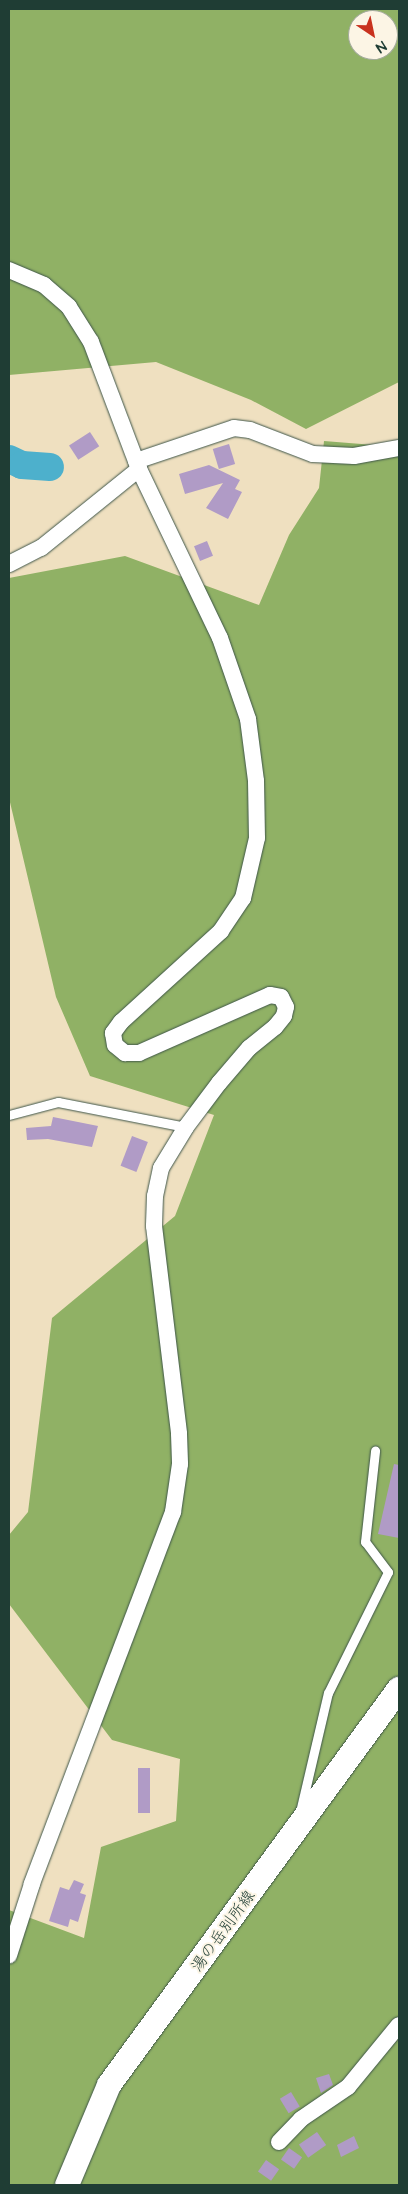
<!DOCTYPE html>
<html>
<head>
<meta charset="utf-8">
<style>
	body { margin:0 }
	#map { position:relative; width:408px; height:2194px; overflow:hidden; background:#efe0c0; font-family:"Architects Daughter","Klee One",sans-serif }
	div>[style] { position:absolute }
	.forest>* { inset:0; background:#90b165 }
	.river>* { height:28px; margin:-14px; padding:0 14px; transform-origin:14px; border-radius:14px; background:#4db0cc }
	.building>* { inset:0; background:#b09bc6; transform-origin:0 0 }
	.roads { filter:drop-shadow(0 0 1px #3e5549) drop-shadow(0 0 1px #3e5549) }
	.service>* { height:9px; margin:-4.5px; padding:0 4.5px; transform-origin:4.5px; border-radius:4.5px; background:#fff }
	.minor>* { height:16px; margin:-8px; padding:0 8px; transform-origin:8px; border-radius:8px; background:#fff }
	.secondary>* { height:24px; margin:-12px; padding:0 12px; transform-origin:12px; border-radius:12px; background:#fff }
	span { translate:-50% -50%; white-space:nowrap; text-align:center; line-height:1.15; -webkit-text-stroke:4px #fcf5e5; paint-order:stroke }
	.street-label { font-size:16px; color:#1f3d34 }
	.frame { position:absolute; inset:0; border:10px solid #1f3d34; pointer-events:none }
	.north { position:absolute; left:348px; top:10px; width:50px; height:50px; box-sizing:border-box; background:#fcf5e5; border:1px solid #a4ab9e; border-radius:50%; rotate:146deg; font-size:14px; font-weight:700; line-height:20px; text-align:center; color:#1f3d34 }
	.north::after { content:''; display:block; margin:auto; width:18px; height:22px; background:#c8321e; clip-path:polygon(50% 0,100% 100%,50% 72%,0 100%) }
</style>
</head>
<body>
<div id="map">
	<div class="forest">
		<div style="clip-path:polygon(evenodd,9px 9px,399px 9px,399px 382px,306px 429px,251px 400px,156px 362px,9px 375px,9px 9px,358px 20px,388px 20px,388px 50px,358px 50px,358px 20px)"></div>
		<div style="clip-path:polygon(324px 441px,399px 447px,399px 2185px,9px 2185px,9px 1910px,84px 1938px,101px 1847px,176px 1821px,180px 1759px,112px 1740px,9px 1604px,9px 1535px,28px 1512px,52px 1318px,175px 1216px,214px 1115px,90px 1076px,56px 997px,9px 798px,9px 578px,125px 556px,259px 605px,289px 535px,319px 488px)"></div>
	</div>
	<div class="river">
		<div style="left:9px;top:459px;width:14px;rotate:25deg"></div>
		<div style="left:22px;top:465px;width:28px;rotate:4deg"></div>
	</div>
	<div class="building">
		<div style="left:90px;top:432px;width:17px;height:25px;rotate:57deg"></div>
		<div style="left:229px;top:444px;width:21px;height:17px;rotate:73deg"></div>
		<div style="clip-path:polygon(209px 465px,240px 480px,235px 489px,242px 492px,228px 519px,206px 508px,223px 483px,185px 494px,179px 474px)"></div>
		<div style="left:207px;top:541px;width:16px;height:14px;rotate:68deg"></div>
		<div style="clip-path:polygon(53px 1117px,98px 1126px,92px 1147px,48px 1139px,27px 1140px,26px 1128px,51px 1126px)"></div>
		<div style="left:132px;top:1136px;width:17px;height:32px;rotate:21deg"></div>
		<div style="clip-path:polygon(394px 1464px,399px 1465px,399px 1538px,378px 1534px)"></div>
		<div style="left:138px;top:1768px;width:12px;height:45px"></div>
		<div style="clip-path:polygon(74px 1880px,84px 1884px,80px 1893px,86px 1895px,78px 1922px,70px 1919px,68px 1927px,49px 1921px,60px 1887px,69px 1890px)"></div>
		<div style="clip-path:polygon(329px 2074px,333px 2085px,321px 2093px,316px 2078px)"></div>
		<div style="left:291px;top:2092px;width:17px;height:13px;rotate:59deg"></div>
		<div style="left:317px;top:2132px;width:16px;height:22px;rotate:55deg"></div>
		<div style="clip-path:polygon(354px 2136px,359px 2148px,341px 2157px,337px 2145px)"></div>
		<div style="left:289px;top:2148px;width:16px;height:14px;rotate:35deg"></div>
		<div style="left:266px;top:2160px;width:16px;height:14px;rotate:35deg"></div>
	</div>
	<div class="roads">
		<div class="service">
			<div style="left:9px;top:1115px;width:51px;rotate:-14.9deg"></div>
			<div style="left:58px;top:1102px;width:130px;rotate:11.1deg"></div>
			<div style="left:300px;top:1812px;width:122px;rotate:-76.8deg"></div>
			<div style="left:328px;top:1693px;width:135px;rotate:-63.6deg"></div>
			<div style="left:388px;top:1572px;width:38px;rotate:-127deg"></div>
			<div style="left:365px;top:1542px;width:92px;rotate:-83.7deg"></div>
		</div>
		<div class="minor">
			<div style="left:9px;top:270px;width:38px;rotate:23deg"></div>
			<div style="left:44px;top:285px;width:33px;rotate:41deg"></div>
			<div style="left:69px;top:307px;width:41px;rotate:57.8deg"></div>
			<div style="left:91px;top:342px;width:136px;rotate:69.3deg"></div>
			<div style="left:139px;top:469px;width:187px;rotate:64.4deg"></div>
			<div style="left:220px;top:638px;width:86px;rotate:70.9deg"></div>
			<div style="left:248px;top:719px;width:63px;rotate:82.6deg"></div>
			<div style="left:256px;top:781px;width:57px;rotate:89deg"></div>
			<div style="left:257px;top:838px;width:62px;rotate:103.1deg"></div>
			<div style="left:243px;top:898px;width:40px;rotate:124deg"></div>
			<div style="left:221px;top:931px;width:135px;rotate:137.7deg"></div>
			<div style="left:121px;top:1022px;width:14px;rotate:126deg"></div>
			<div style="left:113px;top:1033px;width:12px;rotate:81deg"></div>
			<div style="left:115px;top:1045px;width:13px;rotate:39deg"></div>
			<div style="left:125px;top:1053px;width:14px"></div>
			<div style="left:139px;top:1053px;width:143px;rotate:-23.9deg"></div>
			<div style="left:270px;top:995px;width:11px;rotate:10deg"></div>
			<div style="left:281px;top:997px;width:11px;rotate:63deg"></div>
			<div style="left:286px;top:1007px;width:9px;rotate:103deg"></div>
			<div style="left:284px;top:1016px;width:14px;rotate:129deg"></div>
			<div style="left:275px;top:1027px;width:33px;rotate:141deg"></div>
			<div style="left:249px;top:1048px;width:46px;rotate:130.6deg"></div>
			<div style="left:219px;top:1083px;width:55px;rotate:126.9deg"></div>
			<div style="left:186px;top:1127px;width:48px;rotate:121.4deg"></div>
			<div style="left:161px;top:1168px;width:29px;rotate:102deg"></div>
			<div style="left:155px;top:1196px;width:30px;rotate:92deg"></div>
			<div style="left:154px;top:1226px;width:209px;rotate:83.1deg"></div>
			<div style="left:179px;top:1434px;width:30px;rotate:88deg"></div>
			<div style="left:180px;top:1464px;width:49px;rotate:98.3deg"></div>
			<div style="left:173px;top:1512px;width:398px;rotate:110.8deg"></div>
			<div style="left:32px;top:1884px;width:75px;rotate:107.9deg"></div>
			<div style="left:136px;top:461px;width:103px;rotate:-18.6deg"></div>
			<div style="left:234px;top:428px;width:16px;rotate:7deg"></div>
			<div style="left:250px;top:430px;width:67px;rotate:20.9deg"></div>
			<div style="left:313px;top:454px;width:41px;rotate:2.8deg"></div>
			<div style="left:354px;top:456px;width:46px;rotate:-10.1deg"></div>
			<div style="left:9px;top:564px;width:36px;rotate:-27deg"></div>
			<div style="left:41px;top:548px;width:126px;rotate:-38.9deg"></div>
			<div style="left:279px;top:2142px;width:32px;rotate:-46deg"></div>
			<div style="left:301px;top:2119px;width:57px;rotate:-34.2deg"></div>
			<div style="left:348px;top:2087px;width:80px;rotate:-50.6deg"></div>
		</div>
		<div class="secondary">
			<div style="left:67px;top:2185px;width:108px;rotate:-67.2deg"></div>
			<div style="left:109px;top:2085px;width:491px;rotate:-53.8deg"></div>
		</div>
	</div>
	<div class="street-label">
		<span style="left:223px;top:1931px;rotate:-54deg">湯の岳別所線</span>
	</div>
	<div class="frame"></div>
	<div class="north">N</div>
</div>
</body>
</html>
